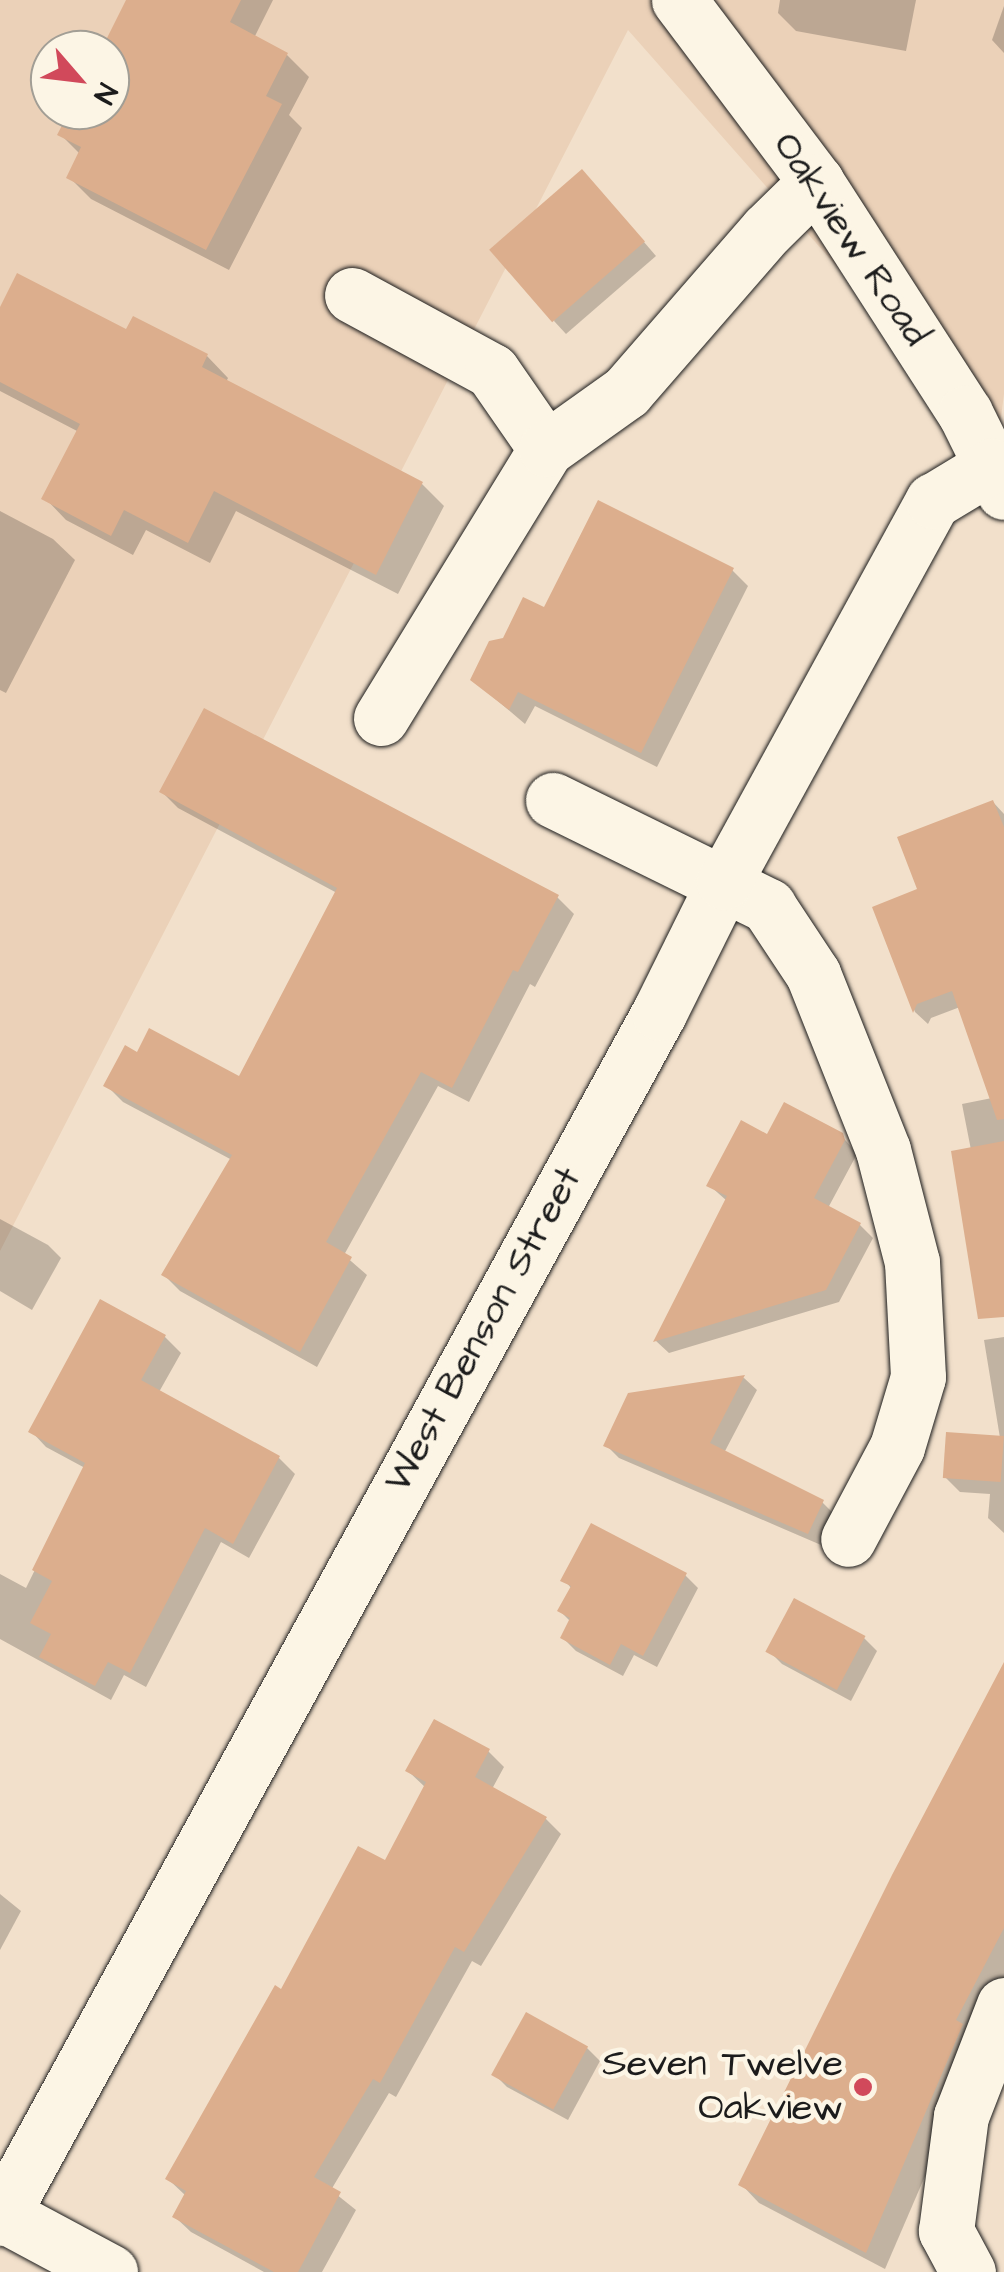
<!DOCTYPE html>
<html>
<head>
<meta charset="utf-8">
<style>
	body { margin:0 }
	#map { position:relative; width:1004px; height:2272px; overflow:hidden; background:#f2e0cb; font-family:"Architects Daughter",sans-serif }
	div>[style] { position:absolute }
	.built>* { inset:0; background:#ebd1b8 }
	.shadow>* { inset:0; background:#0003 }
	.building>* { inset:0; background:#dcae8d; transform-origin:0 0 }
	.roads { filter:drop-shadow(0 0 2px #1c1c1c) drop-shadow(0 0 2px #1c1c1c) }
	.minor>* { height:55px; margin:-27.5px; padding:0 27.5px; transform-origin:27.5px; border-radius:27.5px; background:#fcf5e5 }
	.dots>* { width:28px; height:28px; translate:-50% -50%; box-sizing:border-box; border:5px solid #fcf5e5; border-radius:50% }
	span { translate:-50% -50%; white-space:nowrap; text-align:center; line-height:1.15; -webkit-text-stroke:9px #fcf5e5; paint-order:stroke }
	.street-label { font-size:38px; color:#1c1c1c }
	.poi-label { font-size:38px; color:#1c1c1c }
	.right { translate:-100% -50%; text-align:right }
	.north { position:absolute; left:30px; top:30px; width:100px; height:100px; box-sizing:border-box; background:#fcf5e5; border:2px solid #a29e95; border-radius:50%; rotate:118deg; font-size:28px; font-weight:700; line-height:40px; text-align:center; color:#1c1c1c }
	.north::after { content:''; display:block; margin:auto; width:35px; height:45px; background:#d1495b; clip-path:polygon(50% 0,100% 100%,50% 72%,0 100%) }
</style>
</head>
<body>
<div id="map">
	<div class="built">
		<div style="clip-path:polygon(evenodd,0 0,1004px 0,1004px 394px,997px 448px,628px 30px,0 1251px,0 0,50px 50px,110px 50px,110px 110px,50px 110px,50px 50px)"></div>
	</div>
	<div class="shadow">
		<div style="clip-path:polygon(129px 0,273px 0,255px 36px,287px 55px,309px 77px,289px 115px,302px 128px,229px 270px,91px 199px,69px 177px,80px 154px,60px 134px,73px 110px,110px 110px,110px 50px,103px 50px)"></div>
		<div style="clip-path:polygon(780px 0,916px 0,906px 51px,796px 31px,778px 13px)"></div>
		<div style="clip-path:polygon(1004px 6px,1004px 53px,992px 40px)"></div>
		<div style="clip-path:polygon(595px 185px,656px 256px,566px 334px,554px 321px)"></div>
		<div style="clip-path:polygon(0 313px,127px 333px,207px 356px,228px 378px,226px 382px,422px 484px,444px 506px,398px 594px,236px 511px,210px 563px,146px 530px,133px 555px,66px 520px,45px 498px,79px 432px,0 391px)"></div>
		<div style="clip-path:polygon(0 511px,53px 539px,75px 560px,6px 693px,0 690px)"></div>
		<div style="clip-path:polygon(732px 570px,748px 586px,657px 767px,535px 706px,525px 724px,473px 680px,505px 641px)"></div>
		<div style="clip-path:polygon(162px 792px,557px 897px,574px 914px,535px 987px,530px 984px,469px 1102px,438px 1086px,344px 1255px,367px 1275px,317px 1367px,180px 1291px,164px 1275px,232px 1160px,123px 1102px,106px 1085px,138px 1055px,240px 1079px,337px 893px,178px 808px)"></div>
		<div style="clip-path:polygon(993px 802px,1004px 814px,1004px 1254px,971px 1150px,962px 1104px,992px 1098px,960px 1007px,931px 1018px,928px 1024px,915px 1012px,875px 909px,921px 890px)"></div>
		<div style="clip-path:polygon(841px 1135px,857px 1154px,828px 1208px,860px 1225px,873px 1238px,839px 1302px,669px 1353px,656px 1341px,727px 1201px,709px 1185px,768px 1137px)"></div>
		<div style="clip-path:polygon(0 1219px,48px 1245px,61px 1258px,32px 1310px,0 1291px)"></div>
		<div style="clip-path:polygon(101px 1302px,165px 1337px,181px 1353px,159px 1392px,279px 1458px,295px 1474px,249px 1558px,221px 1542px,146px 1687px,124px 1675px,111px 1700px,0 1639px,0 1574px,26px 1588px,85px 1468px,46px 1447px,31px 1431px)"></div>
		<div style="clip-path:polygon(1004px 1337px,1004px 1533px,988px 1518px,990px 1494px,960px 1492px,945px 1477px,1000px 1438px,984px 1340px)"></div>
		<div style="clip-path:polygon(744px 1378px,757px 1390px,724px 1453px,822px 1502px,835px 1515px,821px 1545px,619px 1458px,606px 1445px,630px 1395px)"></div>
		<div style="clip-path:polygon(685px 1575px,698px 1588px,657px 1667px,634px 1655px,623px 1676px,576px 1651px,563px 1638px,571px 1622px,560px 1611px,572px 1589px,564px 1580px)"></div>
		<div style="clip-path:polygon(795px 1602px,864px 1638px,877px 1651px,851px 1701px,782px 1664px,769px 1651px)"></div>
		<div style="clip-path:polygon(1004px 1701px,1004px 1993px,885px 2269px,759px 2203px,741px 2184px)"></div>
		<div style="clip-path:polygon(488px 1751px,504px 1767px,492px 1789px,546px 1819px,561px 1834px,481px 1966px,472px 1961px,396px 2097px,389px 2093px,331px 2190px,356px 2210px,322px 2272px,264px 2272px,191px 2232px,175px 2217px,186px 2196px,168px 2179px,282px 1992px,386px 1864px,426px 1788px,408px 1771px)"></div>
		<div style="clip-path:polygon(0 1894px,21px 1911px,0 1950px)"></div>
		<div style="clip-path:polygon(527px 2016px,587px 2048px,600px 2061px,568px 2120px,507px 2087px,494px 2074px)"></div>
	</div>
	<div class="building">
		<div style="clip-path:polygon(126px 0,241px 0,230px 22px,288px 53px,266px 96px,282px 104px,206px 250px,66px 178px,81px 147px,57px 135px,70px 110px,110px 110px,110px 50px,101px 50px)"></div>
		<div style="left:582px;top:169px;width:96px;height:123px;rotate:49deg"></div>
		<div style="clip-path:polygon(17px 273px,126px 329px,133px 316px,208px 354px,202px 367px,423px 482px,376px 575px,214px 491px,188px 543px,124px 510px,111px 536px,41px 499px,80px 424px,0 382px,0 307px)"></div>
		<div style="clip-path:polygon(598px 500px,734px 568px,641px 753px,518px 692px,509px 710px,470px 680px,489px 641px,503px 638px,523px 597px,544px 607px)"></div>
		<div style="clip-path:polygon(204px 708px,559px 895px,518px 972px,513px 970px,452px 1088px,421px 1072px,326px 1242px,352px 1257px,300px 1352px,161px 1275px,232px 1155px,103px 1086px,125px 1045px,137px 1052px,149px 1028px,239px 1076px,337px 888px,159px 792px)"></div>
		<div style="clip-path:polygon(993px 800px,1004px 827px,1004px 1119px,997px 1120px,952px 991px,917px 1004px,913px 1013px,872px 907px,917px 889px,897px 837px)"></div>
		<div style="clip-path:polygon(784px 1102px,843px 1133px,845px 1140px,814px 1198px,861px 1223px,826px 1290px,653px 1342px,727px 1196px,706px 1186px,741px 1120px,767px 1134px)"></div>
		<div style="clip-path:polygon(1004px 1141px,1004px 1317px,978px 1319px,951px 1151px)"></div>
		<div style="clip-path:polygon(100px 1299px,166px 1335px,141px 1380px,280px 1456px,233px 1544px,205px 1528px,130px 1673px,108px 1662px,95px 1686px,39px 1657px,51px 1634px,30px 1623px,52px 1581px,32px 1570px,85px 1463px,28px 1432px)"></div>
		<div style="clip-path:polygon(745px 1375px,710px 1443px,824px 1500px,808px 1534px,603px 1446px,628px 1393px)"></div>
		<div style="left:946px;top:1432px;width:58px;height:46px;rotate:4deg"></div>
		<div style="clip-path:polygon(591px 1523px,687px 1573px,643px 1656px,621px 1644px,610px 1665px,560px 1638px,570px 1618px,557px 1611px,571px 1586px,560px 1581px)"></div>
		<div style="left:794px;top:1598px;width:81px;height:61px;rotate:28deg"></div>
		<div style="clip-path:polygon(1004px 1662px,1004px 1928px,956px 2020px,963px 2024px,866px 2253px,738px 2185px,892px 1875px)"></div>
		<div style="clip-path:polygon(434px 1719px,490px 1749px,475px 1777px,547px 1817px,464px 1952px,455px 1947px,380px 2083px,373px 2079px,314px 2177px,341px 2192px,298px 2272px,274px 2272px,172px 2217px,186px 2191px,165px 2179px,275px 1985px,281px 1989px,358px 1846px,385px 1860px,426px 1782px,405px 1771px)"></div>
		<div style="left:526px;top:2012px;width:71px;height:72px;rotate:29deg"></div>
	</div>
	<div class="roads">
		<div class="minor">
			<div style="left:679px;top:0;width:228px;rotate:53deg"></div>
			<div style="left:816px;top:182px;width:275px;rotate:57.2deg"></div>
			<div style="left:965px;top:413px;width:88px;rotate:63.7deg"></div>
			<div style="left:352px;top:295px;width:159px;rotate:28.5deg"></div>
			<div style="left:492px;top:371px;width:95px;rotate:55.3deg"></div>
			<div style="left:381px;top:718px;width:316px;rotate:-58.5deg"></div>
			<div style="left:546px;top:449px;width:98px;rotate:-35.5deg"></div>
			<div style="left:626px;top:392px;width:215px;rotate:-49deg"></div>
			<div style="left:767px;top:230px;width:69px;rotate:-44.4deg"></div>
			<div style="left:553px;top:800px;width:240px;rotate:26.2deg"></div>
			<div style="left:768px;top:906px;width:82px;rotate:56.5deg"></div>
			<div style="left:813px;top:974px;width:189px;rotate:68.3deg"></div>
			<div style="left:883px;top:1150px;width:116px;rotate:75.5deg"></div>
			<div style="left:912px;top:1262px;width:115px;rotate:87deg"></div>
			<div style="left:918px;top:1377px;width:73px;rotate:106.7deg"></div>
			<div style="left:897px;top:1447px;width:104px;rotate:118deg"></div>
			<div style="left:0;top:2213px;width:125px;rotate:28.2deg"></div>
			<div style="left:0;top:2218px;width:1373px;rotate:-61.33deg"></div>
			<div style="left:659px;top:1013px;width:146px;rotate:-63.6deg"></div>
			<div style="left:724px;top:882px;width:435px;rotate:-61.3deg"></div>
			<div style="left:933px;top:501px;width:68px;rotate:-31.1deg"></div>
			<div style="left:968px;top:2272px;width:47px;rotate:-118.2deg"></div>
			<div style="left:946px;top:2231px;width:116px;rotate:-82.6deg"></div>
			<div style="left:961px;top:2116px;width:119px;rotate:-68.8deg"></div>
		</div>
	</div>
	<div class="dots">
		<div style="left:863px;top:2087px;background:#d1495b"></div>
	</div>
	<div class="street-label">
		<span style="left:850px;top:240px;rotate:56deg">Oakview Road</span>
		<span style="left:484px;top:1330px;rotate:-61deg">West Benson Street</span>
	</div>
	<div class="poi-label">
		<span class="right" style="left:843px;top:2087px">Seven Twelve<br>Oakview</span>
	</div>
	<div class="north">N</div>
</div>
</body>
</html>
